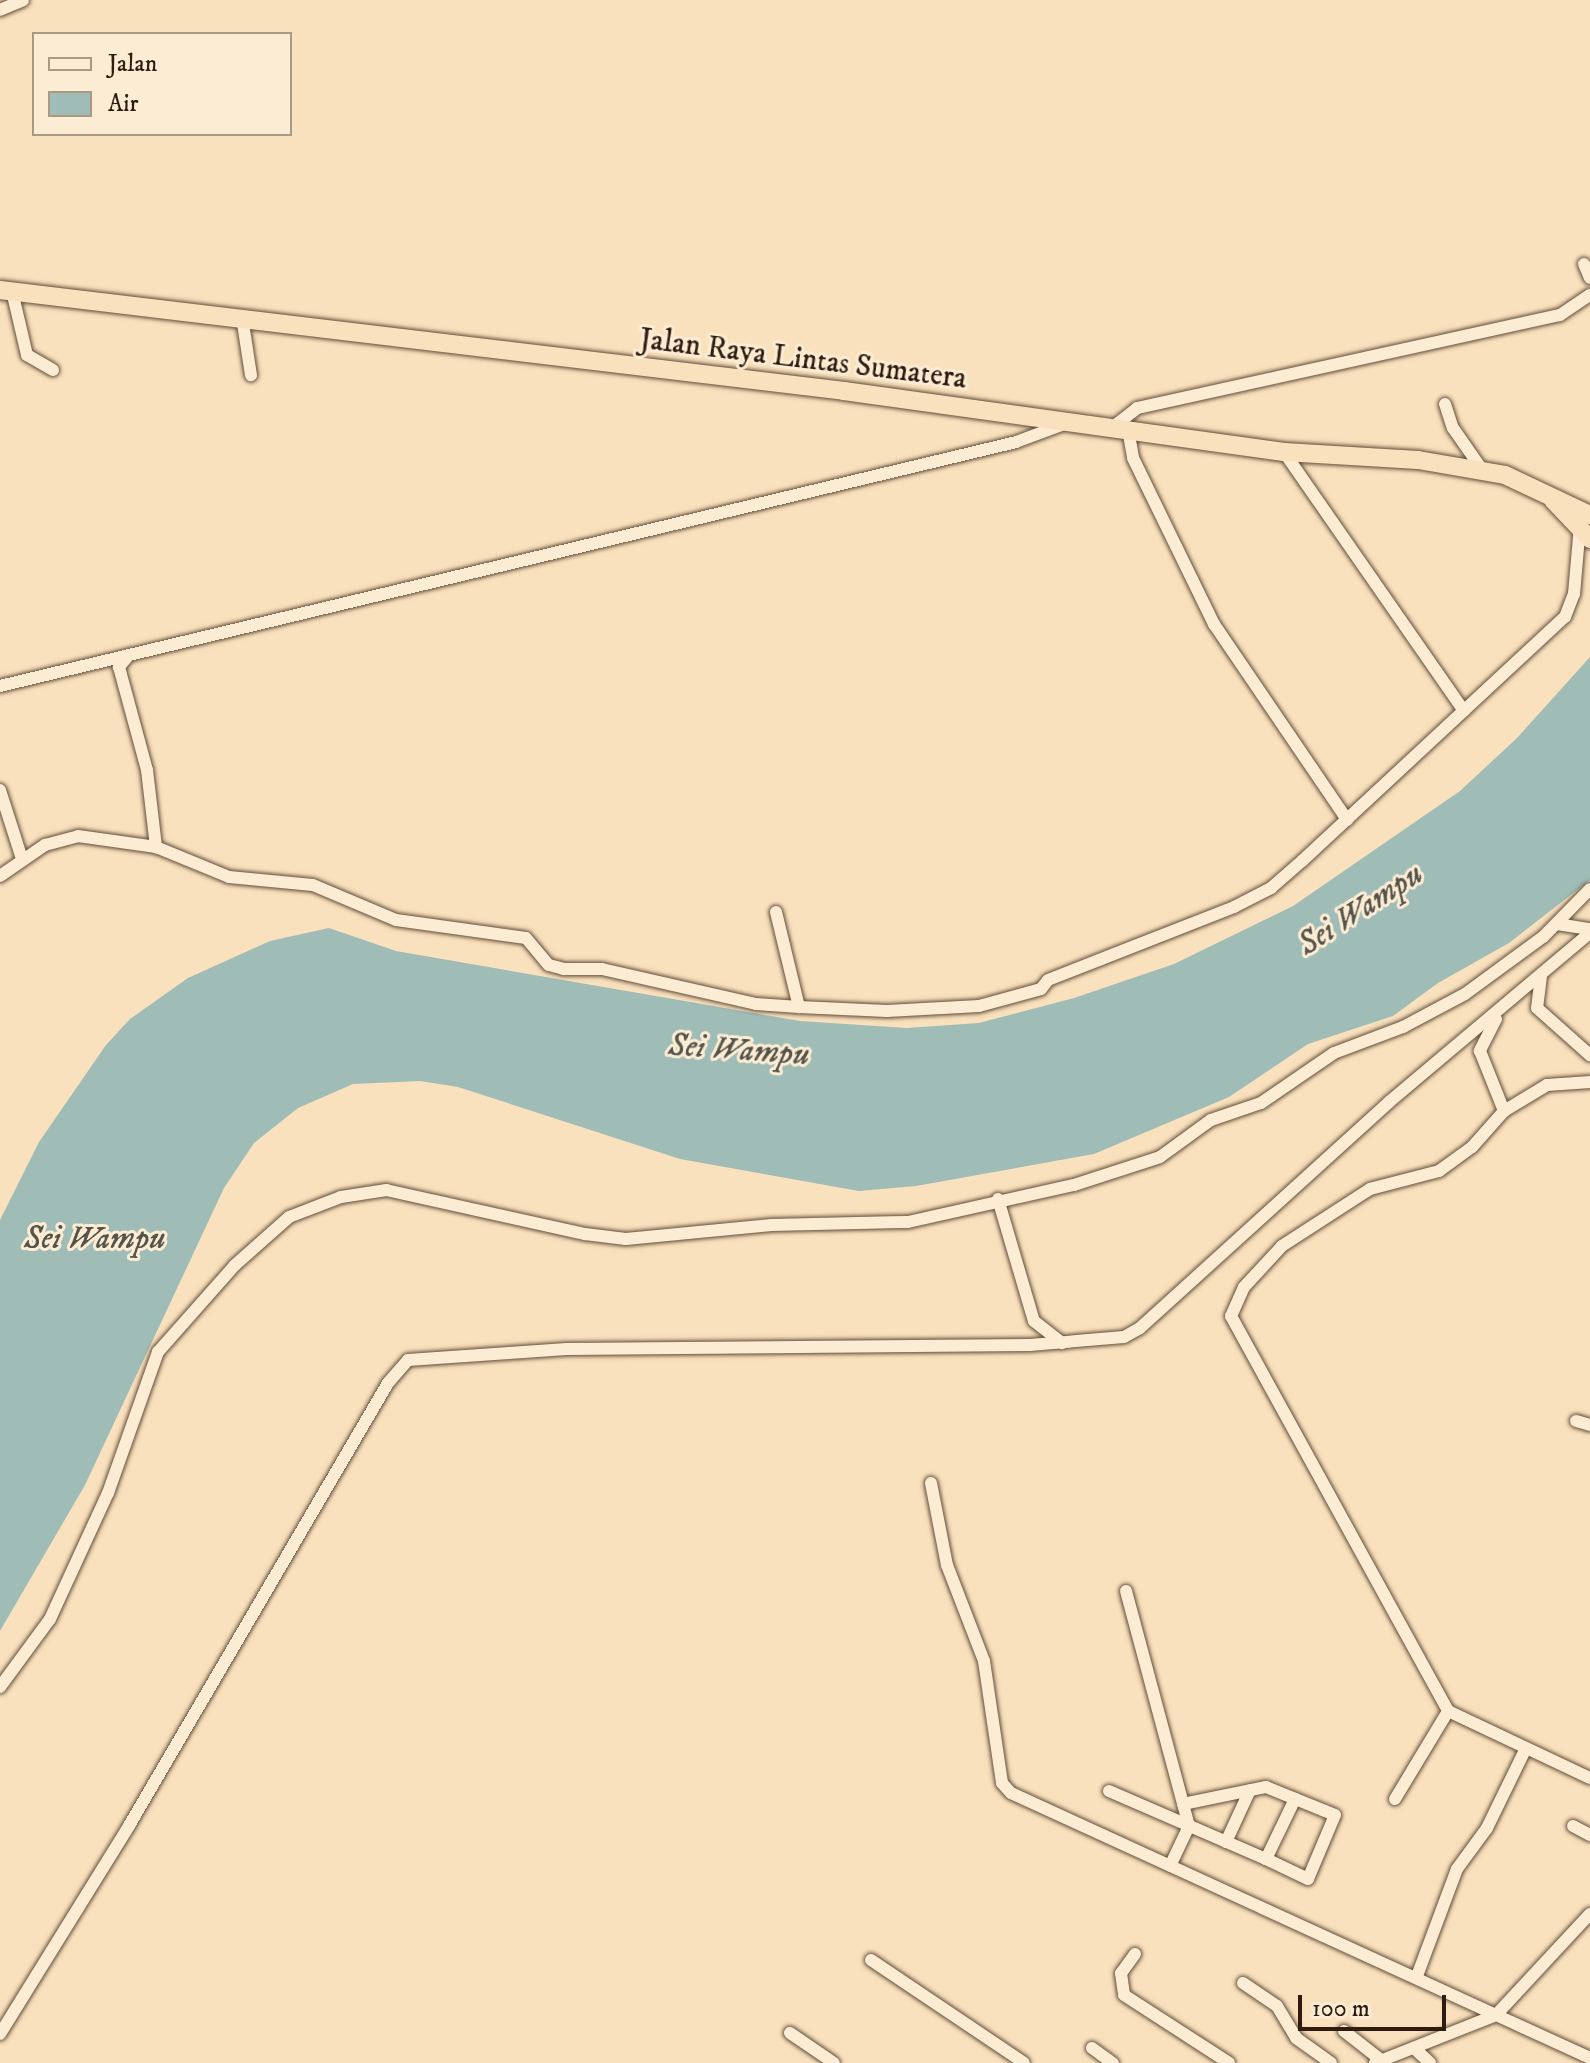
<!DOCTYPE html>
<html>
<head>
<meta charset="utf-8">
<style>
	body { margin:0 }
	#map { position:relative; width:1590px; height:2063px; overflow:hidden; background:#fae1bd; font-family:"IM FELL DW Pica",serif }
	div>[style] { position:absolute }
	.water>* { inset:0; background:#9fbcb7 }
	.roads { filter:drop-shadow(0 0 2px #604d3a) drop-shadow(0 0 2px #604d3a) }
	.minor>* { height:12px; margin:-6px; padding:0 6px; transform-origin:6px; border-radius:6px; background:#fcecd4 }
	.highway>* { height:18px; margin:-9px; padding:0 9px; transform-origin:9px; border-radius:9px; background:#fae1bd }
	span { translate:-50% -50%; white-space:nowrap; text-align:center; line-height:1.15; -webkit-text-stroke:6px #fcecd4; paint-order:stroke }
	.street-label { font-size:30px; color:#2d1c0f }
	.water-label { font-size:32px; color:#55544a; font-style:italic }
	.legend { position:absolute; left:32px; top:32px; width:260px; height:104px; box-sizing:border-box; background:#fcecd4; border:2px solid #a99985; margin:0; padding:10px 14px; list-style:none; font-size:24px; color:#2d1c0f }
	.legend li { display:flex; align-items:center; gap:16px; height:40px }
	.legend b { width:40px; border:2px solid #a99985 }
	.scale { position:absolute; left:1298px; top:1995px; width:148px; height:36px; box-sizing:border-box; border:4px solid #2d1c0f; border-top:0; padding-left:10px; font-size:24px; line-height:28px; white-space:nowrap; color:#2d1c0f; -webkit-text-stroke:6px #fcecd4; paint-order:stroke }
</style>
</head>
<body>
<div id="map">
	<div class="water">
		<div style="clip-path:polygon(1590px 657px,1590px 880px,1509px 943px,1438px 983px,1393px 1016px,1308px 1044px,1229px 1097px,1094px 1154px,916px 1186px,859px 1191px,680px 1159px,458px 1087px,420px 1081px,353px 1084px,298px 1108px,254px 1143px,224px 1188px,85px 1485px,0 1631px,0 1220px,39px 1142px,106px 1045px,130px 1019px,188px 978px,270px 941px,329px 928px,396px 951px,800px 1021px,907px 1028px,979px 1023px,1074px 998px,1174px 964px,1293px 906px,1460px 791px,1517px 738px)"></div>
	</div>
	<div class="roads">
		<div class="minor">
			<div style="left:0;top:10px;width:25px;rotate:-23deg"></div>
			<div style="left:1584px;top:264px;width:15px;rotate:67deg"></div>
			<div style="left:12px;top:291px;width:66px;rotate:76.8deg"></div>
			<div style="left:27px;top:355px;width:30px;rotate:30deg"></div>
			<div style="left:242px;top:317px;width:59px;rotate:81.2deg"></div>
			<div style="left:1445px;top:404px;width:25px;rotate:72deg"></div>
			<div style="left:1453px;top:428px;width:52px;rotate:55.1deg"></div>
			<div style="left:1113px;top:427px;width:31px;rotate:-38deg"></div>
			<div style="left:1137px;top:408px;width:433px;rotate:-12.4deg"></div>
			<div style="left:1560px;top:315px;width:36px;rotate:-34deg"></div>
			<div style="left:1128px;top:429px;width:29px;rotate:80deg"></div>
			<div style="left:1133px;top:458px;width:185px;rotate:64deg"></div>
			<div style="left:1214px;top:624px;width:237px;rotate:55.8deg"></div>
			<div style="left:1284px;top:452px;width:315px;rotate:55.2deg"></div>
			<div style="left:129px;top:655px;width:16px;rotate:130deg"></div>
			<div style="left:119px;top:667px;width:107px;rotate:74.8deg"></div>
			<div style="left:147px;top:770px;width:78px;rotate:83.3deg"></div>
			<div style="left:0;top:686px;width:1045px;rotate:-13.5deg"></div>
			<div style="left:1016px;top:442px;width:51px;rotate:-20.6deg"></div>
			<div style="left:0;top:790px;width:72px;rotate:72.3deg"></div>
			<div style="left:0;top:876px;width:55px;rotate:-34.6deg"></div>
			<div style="left:45px;top:845px;width:34px;rotate:-15deg"></div>
			<div style="left:78px;top:836px;width:79px;rotate:8deg"></div>
			<div style="left:156px;top:847px;width:79px;rotate:22.3deg"></div>
			<div style="left:229px;top:877px;width:84px;rotate:5.4deg"></div>
			<div style="left:313px;top:885px;width:90px;rotate:22.9deg"></div>
			<div style="left:396px;top:920px;width:131px;rotate:7.9deg"></div>
			<div style="left:526px;top:938px;width:35px;rotate:50deg"></div>
			<div style="left:549px;top:965px;width:16px;rotate:15deg"></div>
			<div style="left:564px;top:969px;width:38px"></div>
			<div style="left:602px;top:969px;width:158px;rotate:12.8deg"></div>
			<div style="left:756px;top:1004px;width:43px;rotate:4deg"></div>
			<div style="left:776px;top:912px;width:98px;rotate:76.4deg"></div>
			<div style="left:799px;top:1007px;width:88px;rotate:2.6deg"></div>
			<div style="left:887px;top:1011px;width:92px;rotate:-3.1deg"></div>
			<div style="left:979px;top:1006px;width:64px;rotate:-15.3deg"></div>
			<div style="left:1041px;top:989px;width:11px;rotate:-52deg"></div>
			<div style="left:1048px;top:980px;width:200px;rotate:-21.4deg"></div>
			<div style="left:1234px;top:907px;width:42px;rotate:-27.2deg"></div>
			<div style="left:1271px;top:888px;width:41px;rotate:-41.1deg"></div>
			<div style="left:1302px;top:861px;width:359px;rotate:-42.9deg"></div>
			<div style="left:1565px;top:617px;width:25px;rotate:-69deg"></div>
			<div style="left:1574px;top:594px;width:68px;rotate:-85deg"></div>
			<div style="left:1557px;top:924px;width:33px;rotate:9deg"></div>
			<div style="left:1541px;top:976px;width:32px;rotate:97deg"></div>
			<div style="left:1537px;top:1008px;width:71px;rotate:41.6deg"></div>
			<div style="left:1496px;top:1019px;width:36px;rotate:117deg"></div>
			<div style="left:1480px;top:1051px;width:65px;rotate:68.2deg"></div>
			<div style="left:1590px;top:1082px;width:43px;rotate:176deg"></div>
			<div style="left:1547px;top:1085px;width:50px;rotate:148.8deg"></div>
			<div style="left:1504px;top:1111px;width:48px;rotate:131.6deg"></div>
			<div style="left:1472px;top:1147px;width:41px;rotate:144deg"></div>
			<div style="left:1439px;top:1171px;width:71px;rotate:165.4deg"></div>
			<div style="left:1370px;top:1189px;width:105px;rotate:147.1deg"></div>
			<div style="left:1282px;top:1246px;width:56px;rotate:132.8deg"></div>
			<div style="left:1244px;top:1287px;width:32px;rotate:114deg"></div>
			<div style="left:1231px;top:1316px;width:451px;rotate:61.2deg"></div>
			<div style="left:1448px;top:1711px;width:157px;rotate:25.3deg"></div>
			<div style="left:998px;top:1199px;width:127px;rotate:73.6deg"></div>
			<div style="left:1034px;top:1321px;width:36px;rotate:38deg"></div>
			<div style="left:1576px;top:1421px;width:15px;rotate:16deg"></div>
			<div style="left:931px;top:1483px;width:84px;rotate:79deg"></div>
			<div style="left:947px;top:1565px;width:103px;rotate:68.9deg"></div>
			<div style="left:984px;top:1661px;width:123px;rotate:81.6deg"></div>
			<div style="left:1002px;top:1783px;width:13px;rotate:48deg"></div>
			<div style="left:1011px;top:1793px;width:637px;rotate:24.59deg"></div>
			<div style="left:1126px;top:1591px;width:243px;rotate:75deg"></div>
			<div style="left:1189px;top:1826px;width:44px;rotate:115.4deg"></div>
			<div style="left:0;top:1687px;width:84px;rotate:-53.7deg"></div>
			<div style="left:50px;top:1619px;width:139px;rotate:-65.3deg"></div>
			<div style="left:108px;top:1493px;width:150px;rotate:-70.5deg"></div>
			<div style="left:158px;top:1352px;width:116px;rotate:-48.5deg"></div>
			<div style="left:235px;top:1265px;width:72px;rotate:-41.6deg"></div>
			<div style="left:289px;top:1217px;width:56px;rotate:-21deg"></div>
			<div style="left:341px;top:1197px;width:46px;rotate:-8.8deg"></div>
			<div style="left:386px;top:1190px;width:204px;rotate:12.5deg"></div>
			<div style="left:585px;top:1234px;width:41px;rotate:7deg"></div>
			<div style="left:626px;top:1239px;width:146px;rotate:-5.5deg"></div>
			<div style="left:771px;top:1225px;width:137px;rotate:-1.3deg"></div>
			<div style="left:908px;top:1222px;width:170px;rotate:-12.6deg"></div>
			<div style="left:1074px;top:1185px;width:90px;rotate:-18deg"></div>
			<div style="left:1160px;top:1157px;width:63px;rotate:-36deg"></div>
			<div style="left:1211px;top:1120px;width:53px;rotate:-18.8deg"></div>
			<div style="left:1261px;top:1103px;width:88px;rotate:-34.4deg"></div>
			<div style="left:1334px;top:1053px;width:74px;rotate:-20.6deg"></div>
			<div style="left:1403px;top:1027px;width:70px;rotate:-28deg"></div>
			<div style="left:1465px;top:994px;width:97px;rotate:-36.2deg"></div>
			<div style="left:1543px;top:937px;width:67px;rotate:-45.6deg"></div>
			<div style="left:1109px;top:1791px;width:171px;rotate:23.4deg"></div>
			<div style="left:1395px;top:1799px;width:103px;rotate:-58.9deg"></div>
			<div style="left:1183px;top:1804px;width:85px;rotate:-11.6deg"></div>
			<div style="left:1266px;top:1787px;width:74px;rotate:22.1deg"></div>
			<div style="left:1335px;top:1815px;width:69px;rotate:112.9deg"></div>
			<div style="left:1308px;top:1879px;width:47px;rotate:-154.5deg"></div>
			<div style="left:1266px;top:1859px;width:67px;rotate:-64.2deg"></div>
			<div style="left:1573px;top:1826px;width:19px;rotate:28deg"></div>
			<div style="left:1226px;top:1842px;width:57px;rotate:-65.2deg"></div>
			<div style="left:1135px;top:1954px;width:24px;rotate:126deg"></div>
			<div style="left:1121px;top:1973px;width:22px;rotate:82deg"></div>
			<div style="left:1124px;top:1995px;width:125px;rotate:32.9deg"></div>
			<div style="left:871px;top:1960px;width:184px;rotate:33.9deg"></div>
			<div style="left:1417px;top:1976px;width:114px;rotate:-69.5deg"></div>
			<div style="left:1457px;top:1869px;width:51px;rotate:-53.8deg"></div>
			<div style="left:1487px;top:1828px;width:87px;rotate:-64deg"></div>
			<div style="left:1243px;top:1983px;width:41px;rotate:34.1deg"></div>
			<div style="left:1277px;top:2006px;width:37px;rotate:59deg"></div>
			<div style="left:1296px;top:2038px;width:43px;rotate:35.5deg"></div>
			<div style="left:1344px;top:2031px;width:47px;rotate:38.1deg"></div>
			<div style="left:790px;top:2033px;width:53px;rotate:34.3deg"></div>
			<div style="left:0;top:2034px;width:247px;rotate:-58.2deg"></div>
			<div style="left:130px;top:1824px;width:511px;rotate:-59.67deg"></div>
			<div style="left:388px;top:1383px;width:30px;rotate:-49deg"></div>
			<div style="left:408px;top:1360px;width:159px;rotate:-4deg"></div>
			<div style="left:567px;top:1349px;width:463px;rotate:-0.5deg"></div>
			<div style="left:1030px;top:1345px;width:94px;rotate:-4.9deg"></div>
			<div style="left:1124px;top:1337px;width:18px;rotate:-29deg"></div>
			<div style="left:1140px;top:1328px;width:336px;rotate:-42.2deg"></div>
			<div style="left:1389px;top:1102px;width:263px;rotate:-40.1deg"></div>
			<div style="left:1092px;top:2048px;width:26px;rotate:36deg"></div>
			<div style="left:1414px;top:2048px;width:22px;rotate:43deg"></div>
			<div style="left:1375px;top:2063px;width:130px;rotate:-21.6deg"></div>
			<div style="left:1496px;top:2015px;width:138px;rotate:-47.1deg"></div>
		</div>
		<div class="highway">
			<div style="left:0;top:290px;width:850px;rotate:6.82deg"></div>
			<div style="left:844px;top:391px;width:444px;rotate:7.9deg"></div>
			<div style="left:1284px;top:452px;width:134px;rotate:3.4deg"></div>
			<div style="left:1418px;top:460px;width:88px;rotate:9.8deg"></div>
			<div style="left:1505px;top:475px;width:94px;rotate:25.2deg"></div>
			<div style="left:1553px;top:500px;width:54px;rotate:46.5deg"></div>
		</div>
	</div>
	<div class="street-label">
		<span style="left:803px;top:360px;rotate:7deg">Jalan Raya Lintas Sumatera</span>
	</div>
	<div class="water-label">
		<span style="left:1361px;top:910px;rotate:-33deg">Sei Wampu</span>
		<span style="left:739px;top:1051px;rotate:4deg">Sei Wampu</span>
		<span style="left:95px;top:1239px">Sei Wampu</span>
	</div>
	<ul class="legend">
	<li><b style="height:10px;background:#fcecd4"></b>Jalan</li>
	<li><b style="height:22px;background:#9fbcb7"></b>Air</li>
	</ul>
	<div class="scale">100 m</div>
</div>
</body>
</html>
